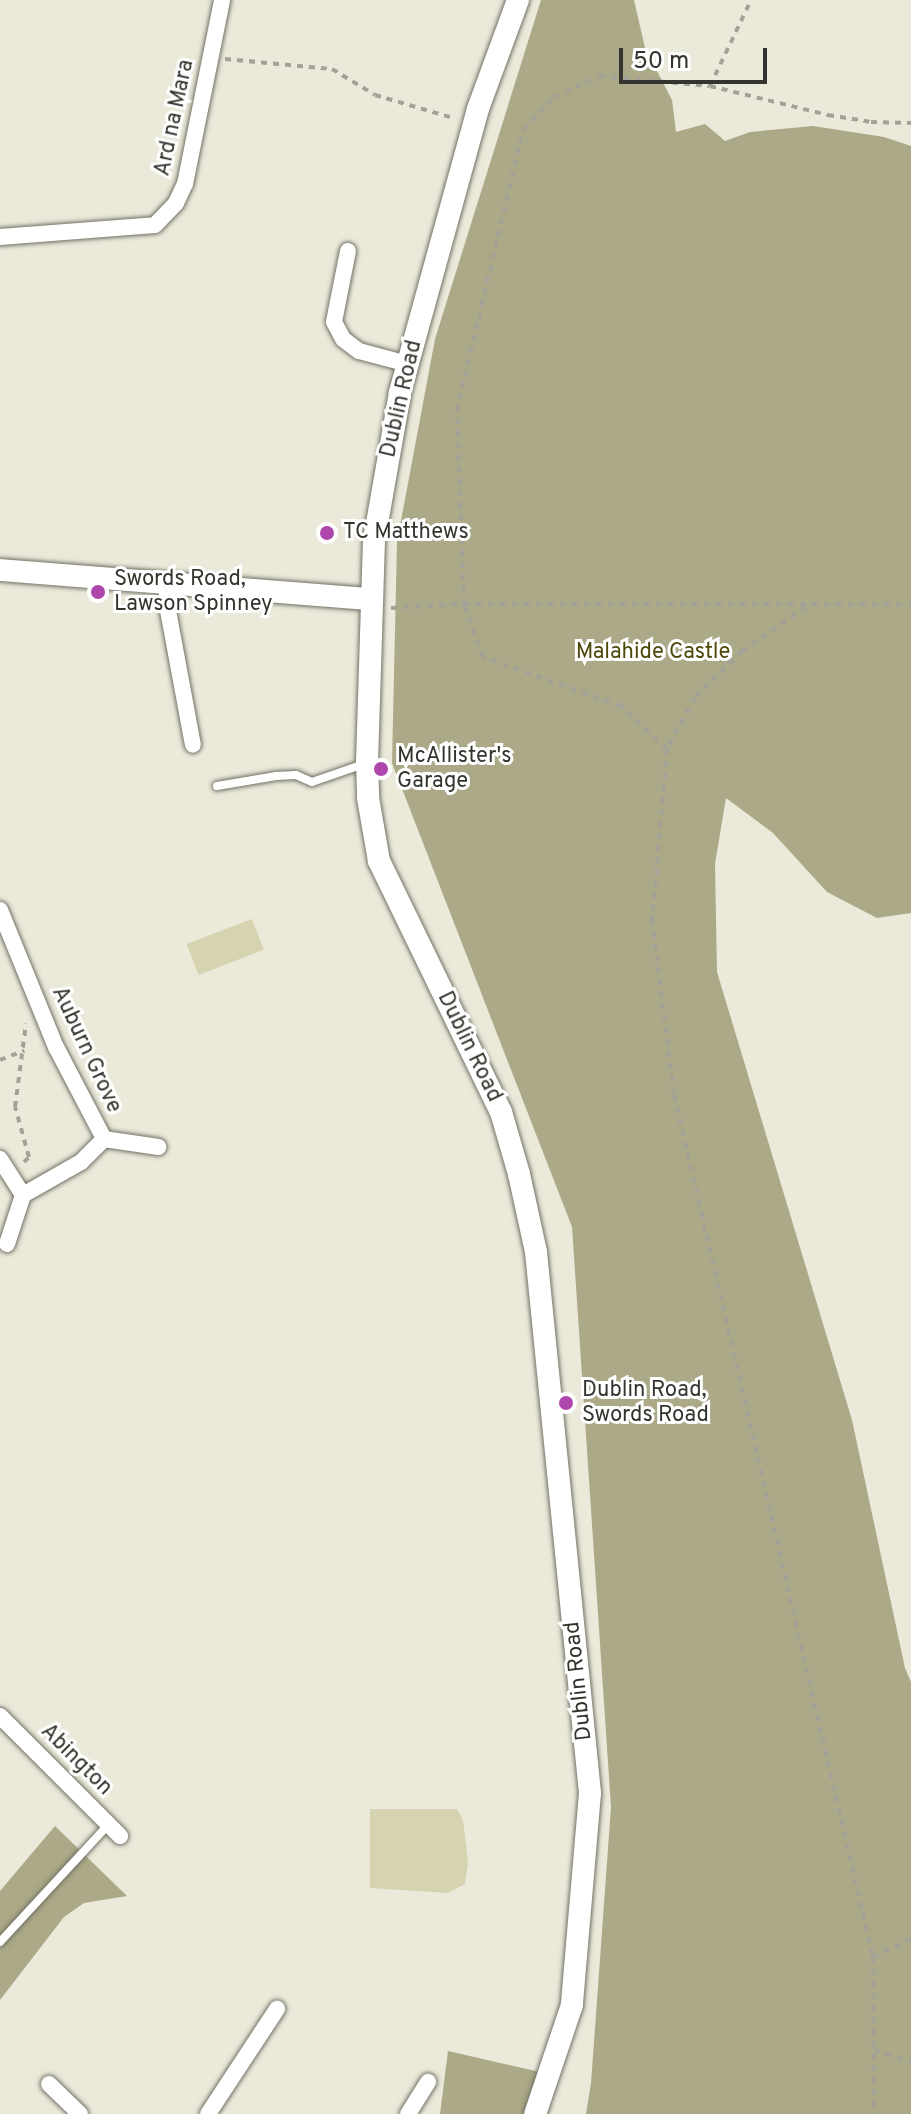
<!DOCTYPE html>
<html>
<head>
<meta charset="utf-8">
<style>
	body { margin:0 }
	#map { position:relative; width:911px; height:2114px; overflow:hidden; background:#eae9da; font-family:Overpass,sans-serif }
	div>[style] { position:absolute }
	.green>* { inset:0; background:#d6d3b0; transform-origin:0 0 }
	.forest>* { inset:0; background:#aba987 }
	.path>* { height:4px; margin-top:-2px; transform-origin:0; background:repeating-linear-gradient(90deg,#a2a296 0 6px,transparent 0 12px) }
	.roads { filter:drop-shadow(0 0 2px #737265) drop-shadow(0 0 2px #737265) }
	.service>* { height:8px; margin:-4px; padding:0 4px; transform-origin:4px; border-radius:4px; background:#fff }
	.minor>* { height:16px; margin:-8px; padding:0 8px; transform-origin:8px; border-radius:8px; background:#fff }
	.secondary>* { height:22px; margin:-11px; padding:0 11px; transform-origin:11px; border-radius:11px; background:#fff }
	.dots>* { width:22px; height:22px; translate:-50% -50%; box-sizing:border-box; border:4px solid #fff; border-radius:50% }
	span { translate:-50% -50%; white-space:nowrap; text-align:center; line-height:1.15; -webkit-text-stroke:6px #fff; paint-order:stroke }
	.street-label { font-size:22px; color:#34342e }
	.poi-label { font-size:22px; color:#34342e }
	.left { translate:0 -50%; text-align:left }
	.park-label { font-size:22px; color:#4e480b }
	.scale { position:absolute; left:619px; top:48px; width:148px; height:36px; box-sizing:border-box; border:4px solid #34342e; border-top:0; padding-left:10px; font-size:24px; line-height:28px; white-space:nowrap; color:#34342e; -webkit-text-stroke:6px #fff; paint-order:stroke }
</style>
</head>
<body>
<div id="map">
	<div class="green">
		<div style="left:252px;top:919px;width:33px;height:70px;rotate:69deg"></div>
		<div style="clip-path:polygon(370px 1809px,457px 1809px,463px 1820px,468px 1862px,465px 1884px,448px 1893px,370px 1888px)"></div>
	</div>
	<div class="forest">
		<div style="clip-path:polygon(541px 0,634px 0,645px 48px,672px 100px,676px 132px,705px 124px,725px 141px,750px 132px,813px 126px,884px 137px,911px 146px,911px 913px,877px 918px,827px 892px,773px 833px,726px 798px,715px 864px,717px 972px,852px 1420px,905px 1668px,911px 1682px,911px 2114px,586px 2114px,591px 2083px,611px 1807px,572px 1227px,392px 763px,397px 542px,435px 339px)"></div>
		<div style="clip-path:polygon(55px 1826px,127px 1896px,84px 1903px,64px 1917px,0 2000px,0 1891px)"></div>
		<div style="clip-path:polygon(448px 2051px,540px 2072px,524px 2114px,440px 2114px)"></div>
	</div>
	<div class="path">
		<div style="left:225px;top:59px;width:107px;rotate:5.3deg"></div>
		<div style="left:332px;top:69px;width:50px;rotate:31.2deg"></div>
		<div style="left:375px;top:95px;width:81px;rotate:16.4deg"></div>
		<div style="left:710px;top:86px;width:122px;rotate:13.8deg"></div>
		<div style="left:828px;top:115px;width:44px;rotate:9.2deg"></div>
		<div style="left:871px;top:122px;width:40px;rotate:1.4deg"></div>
		<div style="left:806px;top:607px;width:78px;rotate:145.5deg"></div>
		<div style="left:742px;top:651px;width:66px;rotate:135.6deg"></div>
		<div style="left:695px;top:697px;width:59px;rotate:118.3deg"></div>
		<div style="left:667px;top:749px;width:172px;rotate:95deg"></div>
		<div style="left:652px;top:920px;width:176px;rotate:82.8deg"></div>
		<div style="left:674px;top:1095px;width:885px;rotate:77deg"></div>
		<div style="left:873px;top:1957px;width:157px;rotate:89.6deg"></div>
		<div style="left:391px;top:608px;width:73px;rotate:-3.1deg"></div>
		<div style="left:464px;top:604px;width:447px;rotate:0.1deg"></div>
		<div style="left:667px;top:749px;width:63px;rotate:-136.9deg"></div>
		<div style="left:621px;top:706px;width:146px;rotate:-160.5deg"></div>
		<div style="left:483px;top:657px;width:56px;rotate:-109.7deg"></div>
		<div style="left:464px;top:604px;width:193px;rotate:-92.1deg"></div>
		<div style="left:457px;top:411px;width:289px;rotate:-76.8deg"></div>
		<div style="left:523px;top:130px;width:45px;rotate:-46.8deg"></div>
		<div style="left:554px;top:97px;width:51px;rotate:-24.5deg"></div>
		<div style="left:600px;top:76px;width:110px;rotate:5.2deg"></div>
		<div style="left:710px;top:86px;width:95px;rotate:-64.5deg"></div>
		<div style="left:0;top:1060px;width:26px;rotate:-21deg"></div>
		<div style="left:24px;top:1162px;width:7px;rotate:-45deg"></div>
		<div style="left:29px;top:1157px;width:52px;rotate:-105.6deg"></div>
		<div style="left:15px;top:1107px;width:84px;rotate:-82.5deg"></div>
		<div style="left:873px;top:1957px;width:42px;rotate:-25.3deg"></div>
		<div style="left:874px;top:2050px;width:39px;rotate:18deg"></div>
	</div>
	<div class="roads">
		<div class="service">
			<div style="left:217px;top:786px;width:60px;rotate:-9.6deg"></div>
			<div style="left:276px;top:776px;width:20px;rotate:-3deg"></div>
			<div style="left:296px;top:775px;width:17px;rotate:24deg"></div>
			<div style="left:312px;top:782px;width:58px;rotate:-19.1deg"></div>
			<div style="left:0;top:1942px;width:161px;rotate:-47.3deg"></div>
		</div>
		<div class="minor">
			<div style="left:0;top:237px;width:155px;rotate:-4.4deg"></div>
			<div style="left:155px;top:225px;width:30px;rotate:-46deg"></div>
			<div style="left:176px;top:203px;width:21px;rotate:-65deg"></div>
			<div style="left:185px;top:184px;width:188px;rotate:-78.6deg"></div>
			<div style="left:348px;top:251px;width:72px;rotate:101.2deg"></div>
			<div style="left:334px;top:322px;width:19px;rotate:62deg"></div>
			<div style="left:343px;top:339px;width:20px;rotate:37deg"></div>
			<div style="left:359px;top:351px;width:51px;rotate:14.9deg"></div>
			<div style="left:167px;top:581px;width:24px;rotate:90deg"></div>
			<div style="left:167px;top:605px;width:142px;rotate:79.5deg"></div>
			<div style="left:0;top:910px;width:148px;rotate:67.8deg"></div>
			<div style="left:56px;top:1047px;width:104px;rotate:62.4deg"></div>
			<div style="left:104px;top:1139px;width:33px;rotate:135deg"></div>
			<div style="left:81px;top:1162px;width:67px;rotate:150.4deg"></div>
			<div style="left:23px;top:1195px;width:43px;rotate:-122.6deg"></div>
			<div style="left:104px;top:1139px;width:55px;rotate:8.4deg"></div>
			<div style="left:7px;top:1244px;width:52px;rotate:-71.9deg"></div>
			<div style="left:0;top:1716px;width:170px;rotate:45deg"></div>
			<div style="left:49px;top:2084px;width:43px;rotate:44.1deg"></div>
			<div style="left:208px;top:2114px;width:126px;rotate:-56.7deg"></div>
			<div style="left:408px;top:2114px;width:38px;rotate:-58deg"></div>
		</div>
		<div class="secondary">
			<div style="left:518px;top:0;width:116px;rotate:110.2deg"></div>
			<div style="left:478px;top:109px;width:295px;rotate:105.4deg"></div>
			<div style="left:400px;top:393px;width:149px;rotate:100deg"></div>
			<div style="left:374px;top:540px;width:223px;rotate:91.8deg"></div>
			<div style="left:367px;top:763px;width:35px;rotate:88deg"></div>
			<div style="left:368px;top:798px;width:64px;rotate:80.1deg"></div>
			<div style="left:379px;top:861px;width:279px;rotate:64.1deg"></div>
			<div style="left:501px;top:1112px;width:65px;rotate:73.8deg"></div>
			<div style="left:519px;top:1174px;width:80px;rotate:77.7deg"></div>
			<div style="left:536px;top:1252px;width:544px;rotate:84.3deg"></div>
			<div style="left:590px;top:1793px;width:213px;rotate:94.9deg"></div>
			<div style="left:572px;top:2005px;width:115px;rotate:108.7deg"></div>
			<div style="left:0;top:570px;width:371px;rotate:4.5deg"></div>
		</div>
	</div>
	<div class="dots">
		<div style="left:327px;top:533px;background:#ae47ab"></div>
		<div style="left:98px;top:592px;background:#ae47ab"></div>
		<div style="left:381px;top:769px;background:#ae47ab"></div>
		<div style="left:566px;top:1403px;background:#ae47ab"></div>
	</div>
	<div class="street-label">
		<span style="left:175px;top:118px;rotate:-78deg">Ard na Mara</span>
		<span style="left:402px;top:399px;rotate:-77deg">Dublin Road</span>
		<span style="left:469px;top:1047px;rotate:64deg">Dublin Road</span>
		<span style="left:86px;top:1050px;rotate:65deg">Auburn Grove</span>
		<span style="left:579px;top:1681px;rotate:-96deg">Dublin Road</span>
		<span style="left:76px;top:1760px;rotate:45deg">Abington</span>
	</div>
	<div class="poi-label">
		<span class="left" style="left:343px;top:533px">TC Matthews</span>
		<span class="left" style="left:114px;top:592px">Swords Road,<br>Lawson Spinney</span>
		<span class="left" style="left:397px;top:769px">McAllister's<br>Garage</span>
		<span class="left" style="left:582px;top:1403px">Dublin Road,<br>Swords Road</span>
	</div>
	<div class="park-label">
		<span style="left:653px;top:653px">Malahide Castle</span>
	</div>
	<div class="scale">50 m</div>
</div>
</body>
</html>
